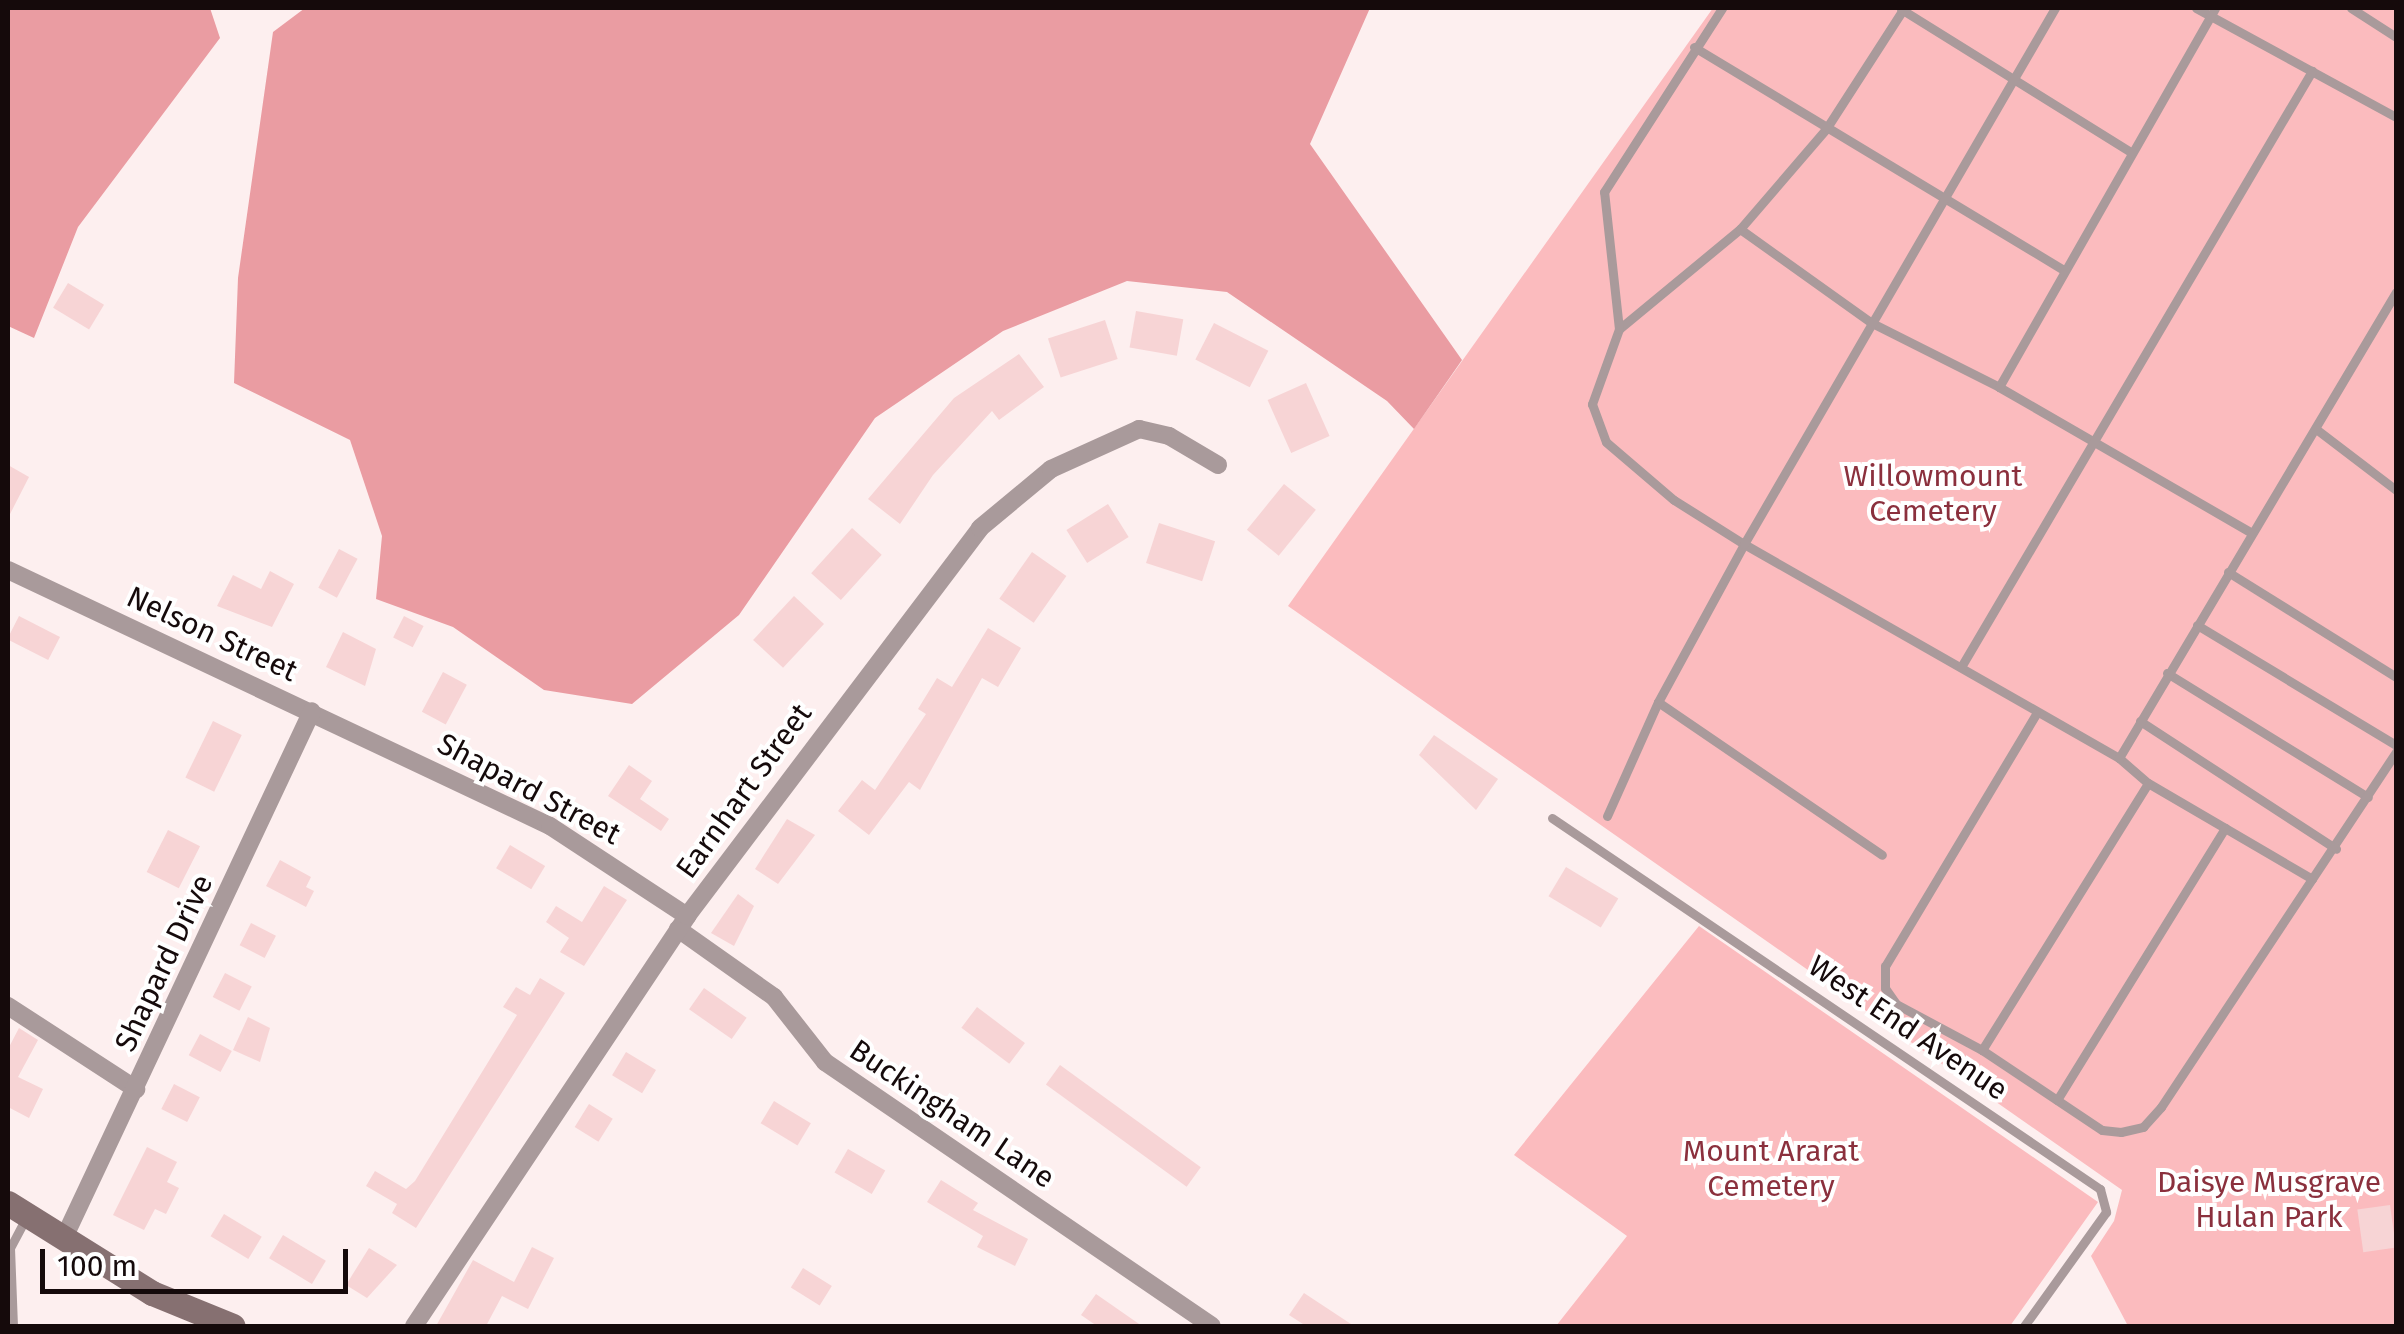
<!DOCTYPE html>
<html>
<head>
<meta charset="utf-8">
<style>
	body { margin:0 }
	#map { position:relative; width:2404px; height:1334px; overflow:hidden; background:#fdefef; font-family:"Fira Sans",sans-serif }
	div>[style] { position:absolute }
	.green>* { inset:0; background:#fbbbbe }
	.forest>* { inset:0; background:#ea9ca2 }
	.building>* { inset:0; background:#f7d4d5; transform-origin:0 0 }
	.lane>* { height:9px; margin:-4.5px; padding:0 4.5px; transform-origin:4.5px; border-radius:4.5px; background:#a99a9b }
	.street>* { height:18px; margin:-9px; padding:0 9px; transform-origin:9px; border-radius:9px; background:#a99a9b }
	.secondary>* { height:25px; margin:-12.5px; padding:0 12.5px; transform-origin:12.5px; border-radius:12.5px; background:#867071 }
	span { translate:-50% -50%; white-space:nowrap; text-align:center; line-height:1.15; -webkit-text-stroke:8px #fff; paint-order:stroke }
	.park-label { font-size:30px; color:#8b303d }
	.street-label { font-size:30px; color:#150a0b }
	.frame { position:absolute; inset:0; border:10px solid #150a0b; pointer-events:none }
	.scale { position:absolute; left:40px; top:1249px; width:308px; height:45px; box-sizing:border-box; border:5px solid #150a0b; border-top:0; padding-left:12px; font-size:30px; line-height:35px; white-space:nowrap; color:#150a0b; -webkit-text-stroke:8px #fff; paint-order:stroke }
</style>
</head>
<body>
<div id="map">
	<div class="green">
		<div style="clip-path:polygon(1713px 8px,2396px 8px,2396px 1326px,2128px 1326px,2091px 1256px,2114px 1221px,2122px 1190px,1288px 606px)"></div>
		<div style="clip-path:polygon(1699px 926px,2098px 1202px,2010px 1326px,1556px 1326px,1627px 1236px,1514px 1155px)"></div>
	</div>
	<div class="forest">
		<div style="clip-path:polygon(8px 8px,210px 8px,220px 38px,78px 227px,34px 338px,8px 326px)"></div>
		<div style="clip-path:polygon(305px 8px,1370px 8px,1310px 144px,1462px 360px,1414px 429px,1387px 401px,1227px 292px,1127px 281px,1003px 331px,875px 418px,739px 615px,632px 704px,544px 690px,453px 627px,376px 599px,382px 536px,350px 440px,234px 383px,238px 278px,273px 32px)"></div>
	</div>
	<div class="building">
		<div style="left:68px;top:283px;width:42px;height:29px;rotate:31deg"></div>
		<div style="left:1136px;top:311px;width:48px;height:37px;rotate:10deg"></div>
		<div style="left:1105px;top:320px;width:41px;height:60px;rotate:72deg"></div>
		<div style="left:1214px;top:323px;width:61px;height:41px;rotate:27deg"></div>
		<div style="clip-path:polygon(1019px 354px,1044px 387px,999px 420px,992px 411px,933px 475px,900px 524px,868px 499px,954px 398px)"></div>
		<div style="left:1306px;top:383px;width:58px;height:42px;rotate:66deg"></div>
		<div style="clip-path:polygon(8px 465px,29px 477px,8px 518px)"></div>
		<div style="left:1284px;top:484px;width:41px;height:59px;rotate:39deg"></div>
		<div style="left:1108px;top:504px;width:39px;height:49px;rotate:58deg"></div>
		<div style="left:1159px;top:523px;width:59px;height:42px;rotate:18deg"></div>
		<div style="left:852px;top:528px;width:40px;height:61px;rotate:42deg"></div>
		<div style="left:339px;top:549px;width:21px;height:44px;rotate:28deg"></div>
		<div style="left:1032px;top:552px;width:42px;height:57px;rotate:35deg"></div>
		<div style="clip-path:polygon(270px 571px,294px 584px,272px 627px,217px 606px,233px 575px,261px 589px)"></div>
		<div style="left:794px;top:596px;width:41px;height:60px;rotate:43deg"></div>
		<div style="left:19px;top:616px;width:46px;height:26px;rotate:27deg"></div>
		<div style="left:404px;top:616px;width:22px;height:24px;rotate:27deg"></div>
		<div style="clip-path:polygon(988px 628px,1021px 648px,998px 687px,982px 678px,920px 790px,909px 782px,869px 835px,838px 811px,862px 780px,875px 790px,926px 714px,918px 709px,937px 678px,952px 687px)"></div>
		<div style="clip-path:polygon(343px 632px,376px 649px,365px 686px,326px 667px)"></div>
		<div style="left:443px;top:672px;width:27px;height:45px;rotate:28deg"></div>
		<div style="left:213px;top:721px;width:32px;height:63px;rotate:26deg"></div>
		<div style="clip-path:polygon(1434px 735px,1498px 779px,1476px 810px,1419px 755px)"></div>
		<div style="clip-path:polygon(629px 765px,652px 781px,640px 799px,669px 819px,661px 831px,608px 796px)"></div>
		<div style="clip-path:polygon(787px 819px,815px 835px,778px 884px,755px 869px)"></div>
		<div style="left:168px;top:830px;width:36px;height:47px;rotate:27deg"></div>
		<div style="left:510px;top:845px;width:41px;height:27px;rotate:31deg"></div>
		<div style="clip-path:polygon(280px 860px,311px 877px,306px 887px,314px 891px,306px 907px,266px 886px)"></div>
		<div style="left:1566px;top:867px;width:61px;height:34px;rotate:31deg"></div>
		<div style="clip-path:polygon(604px 886px,627px 900px,584px 966px,560px 952px,569px 938px,546px 922px,556px 906px,582px 922px)"></div>
		<div style="clip-path:polygon(738px 894px,754px 906px,734px 946px,711px 933px)"></div>
		<div style="left:251px;top:923px;width:28px;height:25px;rotate:27deg"></div>
		<div style="left:225px;top:973px;width:30px;height:27px;rotate:27deg"></div>
		<div style="clip-path:polygon(540px 978px,565px 993px,416px 1228px,392px 1213px,397px 1204px,366px 1186px,375px 1171px,406px 1189px,415px 1181px,517px 1015px,503px 1007px,516px 987px,530px 995px)"></div>
		<div style="left:704px;top:988px;width:52px;height:26px;rotate:35deg"></div>
		<div style="left:977px;top:1007px;width:60px;height:26px;rotate:37deg"></div>
		<div style="clip-path:polygon(248px 1017px,270px 1028px,260px 1062px,233px 1050px)"></div>
		<div style="clip-path:polygon(19px 1028px,38px 1040px,18px 1077px,43px 1089px,29px 1118px,8px 1107px,8px 1049px)"></div>
		<div style="left:200px;top:1034px;width:36px;height:24px;rotate:28deg"></div>
		<div style="left:626px;top:1052px;width:35px;height:27px;rotate:31deg"></div>
		<div style="left:1060px;top:1065px;width:174px;height:24px;rotate:36deg"></div>
		<div style="left:174px;top:1084px;width:29px;height:28px;rotate:27deg"></div>
		<div style="left:774px;top:1101px;width:43px;height:26px;rotate:31deg"></div>
		<div style="left:589px;top:1104px;width:28px;height:27px;rotate:32deg"></div>
		<div style="clip-path:polygon(147px 1147px,177px 1162px,167px 1182px,179px 1188px,166px 1214px,155px 1209px,144px 1230px,113px 1215px)"></div>
		<div style="left:848px;top:1149px;width:43px;height:27px;rotate:30deg"></div>
		<div style="clip-path:polygon(941px 1180px,978px 1203px,973px 1210px,1028px 1239px,1015px 1266px,977px 1247px,983px 1236px,927px 1202px)"></div>
		<div style="left:2390px;top:1205px;width:43px;height:33px;rotate:82deg"></div>
		<div style="left:224px;top:1214px;width:44px;height:26px;rotate:31deg"></div>
		<div style="left:283px;top:1235px;width:50px;height:27px;rotate:31deg"></div>
		<div style="clip-path:polygon(532px 1247px,554px 1258px,528px 1309px,502px 1296px,486px 1326px,436px 1326px,473px 1260px,514px 1282px)"></div>
		<div style="clip-path:polygon(369px 1248px,397px 1265px,367px 1298px,346px 1285px)"></div>
		<div style="left:803px;top:1268px;width:34px;height:23px;rotate:32deg"></div>
		<div style="clip-path:polygon(1304px 1293px,1354px 1326px,1306px 1326px,1289px 1315px)"></div>
		<div style="clip-path:polygon(1096px 1294px,1142px 1326px,1097px 1326px,1081px 1315px)"></div>
	</div>
	<div class="lane">
		<div style="left:1904px;top:8px;width:144px;rotate:122.8deg"></div>
		<div style="left:1826px;top:129px;width:132px;rotate:130.7deg"></div>
		<div style="left:1740px;top:229px;width:157px;rotate:140.4deg"></div>
		<div style="left:1619px;top:329px;width:80px;rotate:109.8deg"></div>
		<div style="left:1592px;top:404px;width:40px;rotate:69.8deg"></div>
		<div style="left:1606px;top:442px;width:89px;rotate:40.5deg"></div>
		<div style="left:1674px;top:500px;width:83px;rotate:32.2deg"></div>
		<div style="left:1744px;top:544px;width:432px;rotate:29.7deg"></div>
		<div style="left:2119px;top:758px;width:38px;rotate:41deg"></div>
		<div style="left:2148px;top:783px;width:190px;rotate:30.3deg"></div>
		<div style="left:2196px;top:8px;width:228px;rotate:28.6deg"></div>
		<div style="left:2351px;top:8px;width:54px;rotate:32.8deg"></div>
		<div style="left:1901px;top:9px;width:271px;rotate:31.9deg"></div>
		<div style="left:1694px;top:47px;width:430px;rotate:31.1deg"></div>
		<div style="left:1740px;top:229px;width:162px;rotate:35.5deg"></div>
		<div style="left:1872px;top:323px;width:142px;rotate:26.7deg"></div>
		<div style="left:1999px;top:387px;width:292px;rotate:30deg"></div>
		<div style="left:1619px;top:329px;width:138px;rotate:-96.2deg"></div>
		<div style="left:1604px;top:192px;width:219px;rotate:-57.3deg"></div>
		<div style="left:1999px;top:387px;width:436px;rotate:-60.3deg"></div>
		<div style="left:2316px;top:429px;width:101px;rotate:37.3deg"></div>
		<div style="left:2228px;top:572px;width:198px;rotate:32deg"></div>
		<div style="left:2197px;top:625px;width:232px;rotate:31.1deg"></div>
		<div style="left:1961px;top:667px;width:692px;rotate:-59.51deg"></div>
		<div style="left:2167px;top:673px;width:236px;rotate:31.7deg"></div>
		<div style="left:1658px;top:702px;width:271px;rotate:34.3deg"></div>
		<div style="left:2036px;top:714px;width:294px;rotate:120.9deg"></div>
		<div style="left:1885px;top:966px;width:22px;rotate:90deg"></div>
		<div style="left:1885px;top:988px;width:19px;rotate:55deg"></div>
		<div style="left:1896px;top:1004px;width:98px;rotate:28.1deg"></div>
		<div style="left:1982px;top:1050px;width:144px;rotate:33.7deg"></div>
		<div style="left:2102px;top:1130px;width:19px;rotate:6deg"></div>
		<div style="left:2121px;top:1132px;width:23px;rotate:-13deg"></div>
		<div style="left:2143px;top:1127px;width:27px;rotate:-48deg"></div>
		<div style="left:2161px;top:1107px;width:426px;rotate:-56.5deg"></div>
		<div style="left:2140px;top:721px;width:234px;rotate:33.1deg"></div>
		<div style="left:2119px;top:758px;width:542px;rotate:-59.27deg"></div>
		<div style="left:1607px;top:816px;width:125px;rotate:-65.9deg"></div>
		<div style="left:1658px;top:702px;width:180px;rotate:-61.4deg"></div>
		<div style="left:1744px;top:544px;width:620px;rotate:-59.88deg"></div>
		<div style="left:1552px;top:818px;width:662px;rotate:34.1deg"></div>
		<div style="left:2100px;top:1189px;width:24px;rotate:75deg"></div>
		<div style="left:2106px;top:1212px;width:140px;rotate:125.7deg"></div>
		<div style="left:1982px;top:1050px;width:314px;rotate:-58.1deg"></div>
		<div style="left:2057px;top:1100px;width:320px;rotate:-58.3deg"></div>
		<div style="left:13px;top:1326px;width:78px;rotate:-92.2deg"></div>
		<div style="left:10px;top:1248px;width:34px;rotate:-62deg"></div>
	</div>
	<div class="street">
		<div style="left:8px;top:570px;width:599px;rotate:25.28deg"></div>
		<div style="left:550px;top:826px;width:164px;rotate:33.3deg"></div>
		<div style="left:678px;top:929px;width:118px;rotate:35.3deg"></div>
		<div style="left:774px;top:997px;width:83px;rotate:51.9deg"></div>
		<div style="left:825px;top:1062px;width:468px;rotate:34.3deg"></div>
		<div style="left:8px;top:1006px;width:153px;rotate:33deg"></div>
		<div style="left:64px;top:1238px;width:582px;rotate:-64.8deg"></div>
		<div style="left:414px;top:1326px;width:493px;rotate:-56.3deg"></div>
		<div style="left:687px;top:916px;width:486px;rotate:-52.9deg"></div>
		<div style="left:980px;top:528px;width:92px;rotate:-39.7deg"></div>
		<div style="left:1051px;top:469px;width:97px;rotate:-24.4deg"></div>
		<div style="left:1139px;top:429px;width:31px;rotate:13deg"></div>
		<div style="left:1169px;top:436px;width:57px;rotate:30.6deg"></div>
	</div>
	<div class="secondary">
		<div style="left:8px;top:1203px;width:170px;rotate:32deg"></div>
		<div style="left:152px;top:1293px;width:87px;rotate:22.2deg"></div>
	</div>
	<div class="park-label">
		<span style="left:1933px;top:493px">Willowmount<br>Cemetery</span>
		<span style="left:1771px;top:1168px">Mount Ararat<br>Cemetery</span>
		<span style="left:2269px;top:1199px">Daisye Musgrave<br>Hulan Park</span>
	</div>
	<div class="street-label">
		<span style="left:212px;top:634px;rotate:25deg">Nelson Street</span>
		<span style="left:529px;top:789px;rotate:28deg">Shapard Street</span>
		<span style="left:744px;top:791px;rotate:-54deg">Earnhart Street</span>
		<span style="left:164px;top:963px;rotate:-65deg">Shapard Drive</span>
		<span style="left:1908px;top:1028px;rotate:34deg">West End Avenue</span>
		<span style="left:952px;top:1114px;rotate:34deg">Buckingham Lane</span>
	</div>
	<div class="frame"></div>
	<div class="scale">100 m</div>
</div>
</body>
</html>
